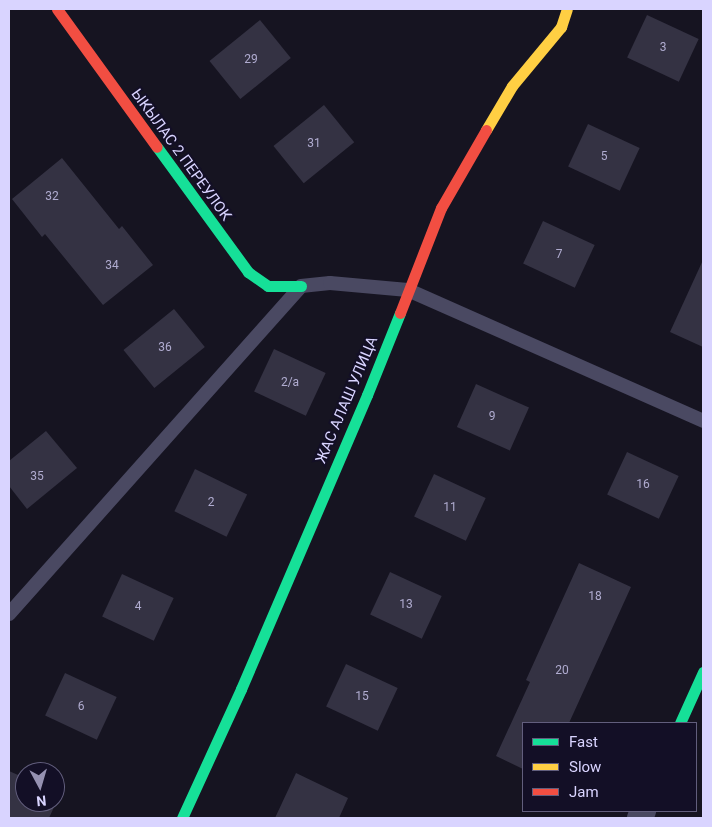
<!DOCTYPE html>
<html>
<head>
<meta charset="utf-8">
<style>
	body { margin:0 }
	#map { position:relative; width:712px; height:827px; overflow:hidden; background:#161421; font-family:Roboto,sans-serif }
	div>[style] { position:absolute }
	.building>* { inset:0; background:#343243; transform-origin:0 0 }
	.lane>* { height:14px; margin:-7px; padding:0 7px; transform-origin:7px; border-radius:7px; background:#4a4962 }
	.street>* { height:26px; margin:-13px; padding:0 13px; transform-origin:13px; border-radius:13px; background:#4a4962 }
	.fast>* { height:11px; margin:-5.5px; padding:0 5.5px; transform-origin:5.5px; border-radius:5.5px; background:#16e098 }
	.slow>* { height:11px; margin:-5.5px; padding:0 5.5px; transform-origin:5.5px; border-radius:5.5px; background:#ffcf43 }
	.jam>* { height:11px; margin:-5.5px; padding:0 5.5px; transform-origin:5.5px; border-radius:5.5px; background:#f24e42 }
	span { translate:-50% -50%; white-space:nowrap; text-align:center; line-height:1.15; -webkit-text-stroke:4px #130f26; paint-order:stroke }
	.number-label { font-size:12px; color:#b0acd0 }
	.number-label span { -webkit-text-stroke-width:0 }
	.street-label { font-size:15px; color:#d9d4ff }
	.frame { position:absolute; inset:0; border:10px solid #d9d4ff; pointer-events:none }
	.legend { position:absolute; left:522px; top:722px; width:175px; height:90px; box-sizing:border-box; background:#130f26; border:1px solid #625e7d; margin:0; padding:6px 9px; list-style:none; font-size:15px; color:#d9d4ff }
	.legend li { display:flex; align-items:center; gap:10px; height:25px }
	.legend b { width:25px; border:1px solid #625e7d }
	.north { position:absolute; left:15px; top:762px; width:50px; height:50px; box-sizing:border-box; background:#130f26; border:1px solid #625e7d; border-radius:50%; rotate:174deg; font-size:14px; font-weight:700; line-height:20px; text-align:center; color:#d9d4ff }
	.north::after { content:''; display:block; margin:auto; width:18px; height:22px; background:#9591b1; clip-path:polygon(50% 0,100% 100%,50% 72%,0 100%) }
</style>
</head>
<body>
<div id="map">
	<div class="building">
		<div style="left:647px;top:15px;width:57px;height:47px;rotate:25deg"></div>
		<div style="left:260px;top:20px;width:49px;height:65px;rotate:51deg"></div>
		<div style="left:324px;top:105px;width:48px;height:65px;rotate:51deg"></div>
		<div style="left:588px;top:124px;width:57px;height:47px;rotate:25deg"></div>
		<div style="clip-path:polygon(62px 158px,119px 229px,122px 226px,153px 265px,103px 305px,45px 234px,42px 237px,12px 199px)"></div>
		<div style="left:543px;top:221px;width:57px;height:47px;rotate:25deg"></div>
		<div style="clip-path:polygon(703px 260px,703px 347px,670px 332px)"></div>
		<div style="left:174px;top:309px;width:49px;height:65px;rotate:51deg"></div>
		<div style="left:274px;top:349px;width:57px;height:47px;rotate:25deg"></div>
		<div style="left:476px;top:384px;width:58px;height:47px;rotate:24deg"></div>
		<div style="clip-path:polygon(46px 431px,77px 468px,27px 509px,9px 486px,9px 461px)"></div>
		<div style="left:627px;top:452px;width:57px;height:47px;rotate:25deg"></div>
		<div style="left:195px;top:469px;width:58px;height:47px;rotate:26deg"></div>
		<div style="left:434px;top:474px;width:57px;height:47px;rotate:25deg"></div>
		<div style="clip-path:polygon(579px 563px,631px 587px,569px 723px,523px 723px,523px 769px,496px 756px,530px 682px,526px 680px)"></div>
		<div style="left:390px;top:572px;width:57px;height:47px;rotate:25deg"></div>
		<div style="left:122px;top:574px;width:57px;height:47px;rotate:25deg"></div>
		<div style="left:346px;top:664px;width:57px;height:47px;rotate:25deg"></div>
		<div style="left:65px;top:673px;width:57px;height:47px;rotate:25deg"></div>
		<div style="clip-path:polygon(9px 771px,25px 778px,25px 802px,55px 802px,55px 792px,60px 794px,49px 818px,9px 818px)"></div>
		<div style="clip-path:polygon(296px 773px,348px 798px,339px 818px,275px 818px)"></div>
	</div>
	<div class="lane">
		<div style="left:9px;top:614px;width:439px;rotate:-48.3deg"></div>
		<div style="left:301px;top:286px;width:29px;rotate:-6deg"></div>
		<div style="left:330px;top:283px;width:78px;rotate:5.1deg"></div>
		<div style="left:408px;top:290px;width:323px;rotate:23.9deg"></div>
	</div>
	<div class="street">
		<div style="left:640px;top:818px;width:8px;rotate:-67deg"></div>
	</div>
	<div class="fast">
		<div style="left:157px;top:147px;width:155px;rotate:53.9deg"></div>
		<div style="left:248px;top:272px;width:24px;rotate:35deg"></div>
		<div style="left:268px;top:286px;width:33px"></div>
		<div style="left:680px;top:723px;width:56px;rotate:-65.7deg"></div>
		<div style="left:182px;top:818px;width:142px;rotate:-65.4deg"></div>
		<div style="left:241px;top:689px;width:320px;rotate:-66.8deg"></div>
		<div style="left:367px;top:395px;width:88px;rotate:-68.1deg"></div>
	</div>
	<div class="slow">
		<div style="left:486px;top:130px;width:51px;rotate:-59.4deg"></div>
		<div style="left:512px;top:86px;width:77px;rotate:-50.3deg"></div>
		<div style="left:561px;top:27px;width:19px;rotate:-72deg"></div>
	</div>
	<div class="jam">
		<div style="left:57px;top:9px;width:170px;rotate:54.1deg"></div>
		<div style="left:400px;top:313px;width:113px;rotate:-68.7deg"></div>
		<div style="left:441px;top:208px;width:90px;rotate:-60deg"></div>
	</div>
	<div class="number-label">
		<span style="left:663px;top:48px">3</span>
		<span style="left:251px;top:60px">29</span>
		<span style="left:314px;top:144px">31</span>
		<span style="left:604px;top:157px">5</span>
		<span style="left:52px;top:197px">32</span>
		<span style="left:559px;top:255px">7</span>
		<span style="left:112px;top:266px">34</span>
		<span style="left:165px;top:348px">36</span>
		<span style="left:290px;top:383px">2/a</span>
		<span style="left:492px;top:417px">9</span>
		<span style="left:37px;top:477px">35</span>
		<span style="left:643px;top:485px">16</span>
		<span style="left:211px;top:503px">2</span>
		<span style="left:450px;top:508px">11</span>
		<span style="left:595px;top:597px">18</span>
		<span style="left:406px;top:605px">13</span>
		<span style="left:138px;top:607px">4</span>
		<span style="left:562px;top:671px">20</span>
		<span style="left:362px;top:697px">15</span>
		<span style="left:81px;top:707px">6</span>
	</div>
	<div class="street-label">
		<span style="left:181px;top:155px;rotate:54deg">ЫКЫЛАС 2 ПЕРЕУЛОК</span>
		<span style="left:347px;top:400px;rotate:-67deg">ЖАС АЛАШ УЛИЦА</span>
	</div>
	<div class="frame"></div>
	<ul class="legend">
	<li><b style="height:6px;background:#16e098"></b>Fast</li>
	<li><b style="height:6px;background:#ffcf43"></b>Slow</li>
	<li><b style="height:6px;background:#f24e42"></b>Jam</li>
	</ul>
	<div class="north">N</div>
</div>
</body>
</html>
